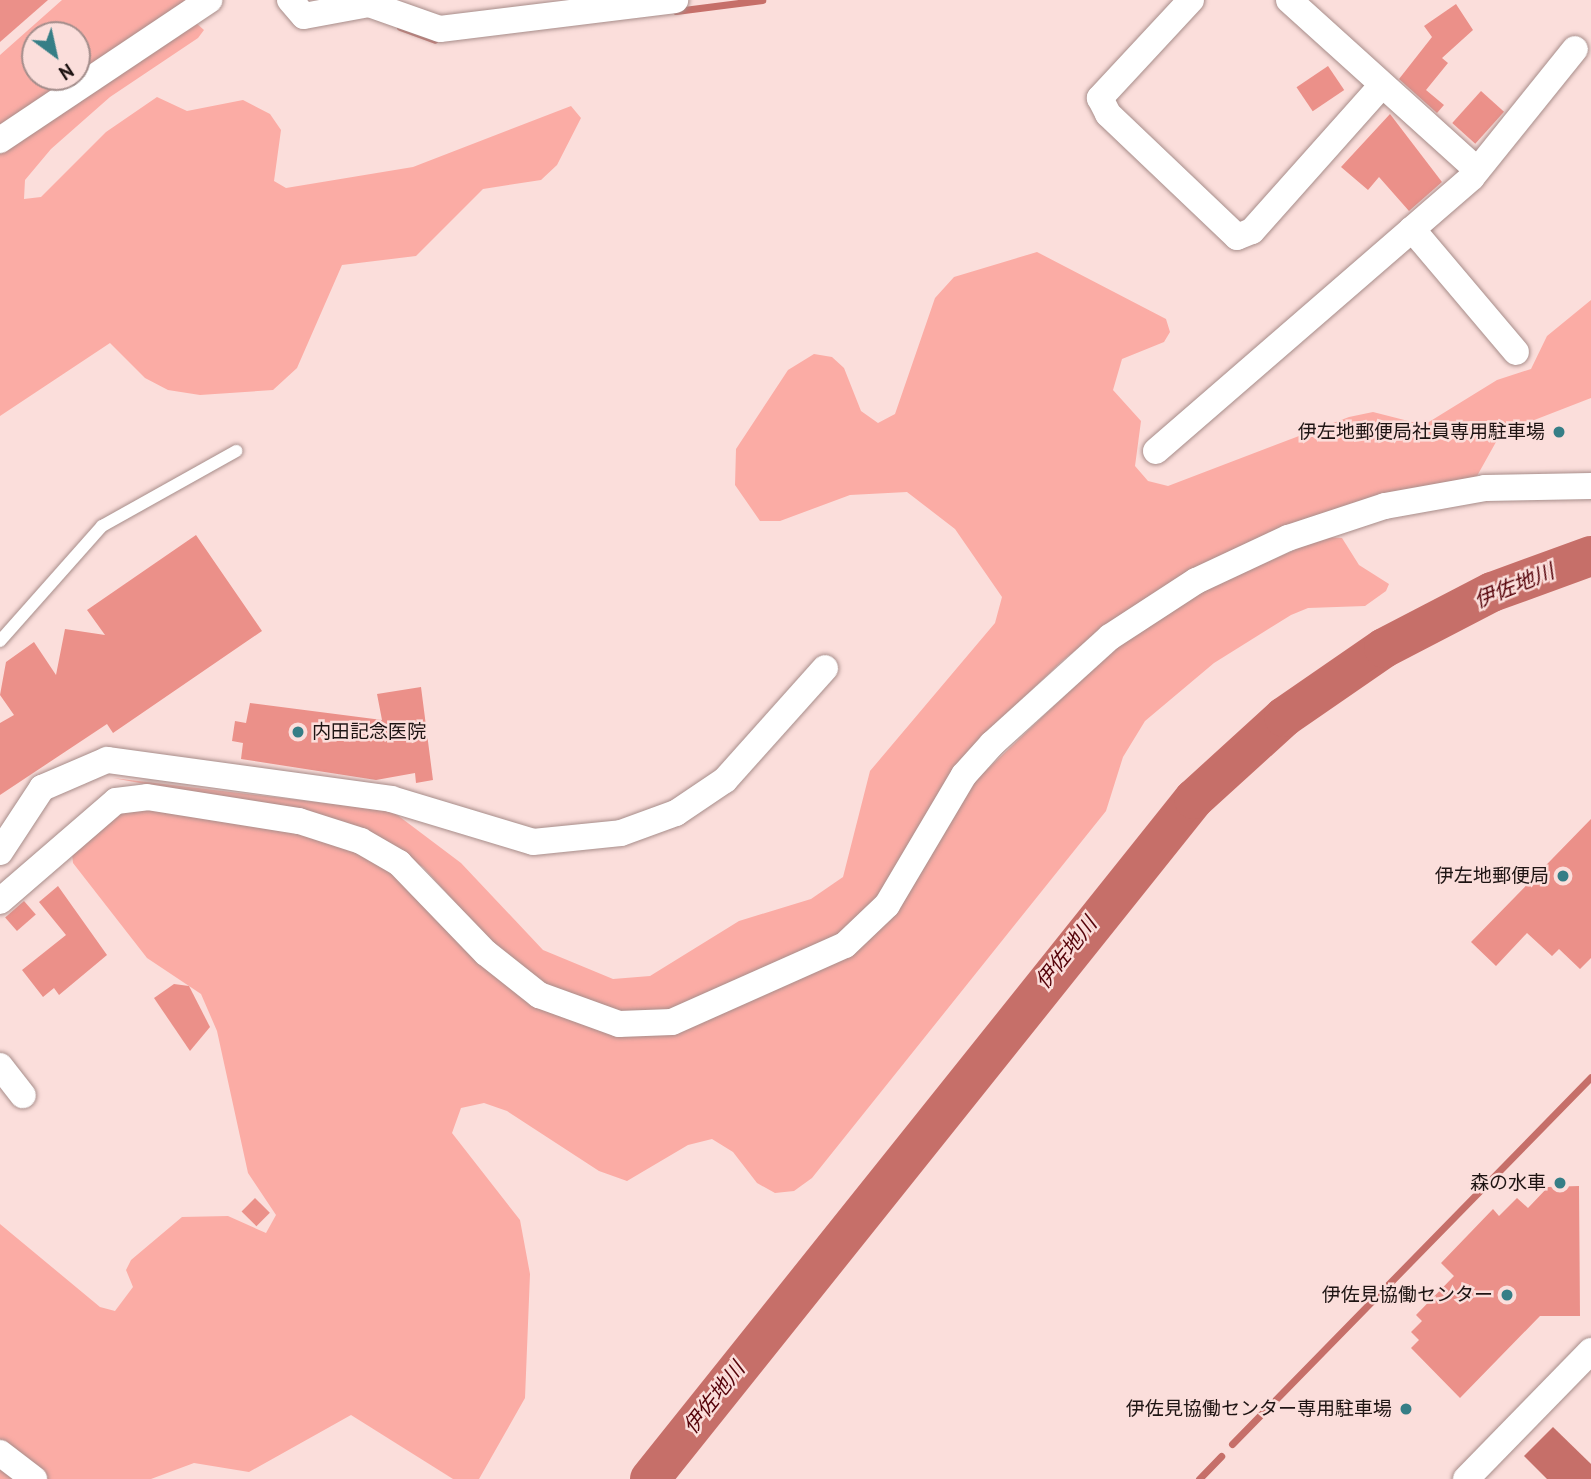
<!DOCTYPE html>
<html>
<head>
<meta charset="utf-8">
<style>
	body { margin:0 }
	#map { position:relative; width:1591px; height:1479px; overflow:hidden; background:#fbdedb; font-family:"PT Sans","Noto Sans JP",sans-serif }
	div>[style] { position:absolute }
	.green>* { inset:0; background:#fbaca5 }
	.water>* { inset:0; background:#c66f69 }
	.stream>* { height:7px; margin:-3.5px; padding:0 3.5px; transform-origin:3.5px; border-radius:3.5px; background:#c66f69 }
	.river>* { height:40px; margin:-20px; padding:0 20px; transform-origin:20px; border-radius:20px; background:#c66f69 }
	.building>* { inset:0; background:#eb9089; transform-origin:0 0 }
	.roads { filter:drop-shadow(0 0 2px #a78d8a) drop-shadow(0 0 2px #a78d8a) }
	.service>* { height:12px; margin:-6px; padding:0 6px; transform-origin:6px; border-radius:6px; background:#fff }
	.minor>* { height:26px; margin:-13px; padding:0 13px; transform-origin:13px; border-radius:13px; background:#fff }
	.dots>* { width:19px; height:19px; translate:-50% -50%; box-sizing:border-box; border:4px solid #fbdedb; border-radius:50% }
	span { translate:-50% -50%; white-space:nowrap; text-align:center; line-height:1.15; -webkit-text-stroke:5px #fbdedb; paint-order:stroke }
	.poi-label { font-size:19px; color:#1e1413 }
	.right { translate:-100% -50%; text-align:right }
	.left { translate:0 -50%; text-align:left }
	.water-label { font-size:21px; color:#550209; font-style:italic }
	.north { position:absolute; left:21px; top:21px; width:70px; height:70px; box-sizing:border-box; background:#fbdedb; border:2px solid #a38d8b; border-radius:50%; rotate:147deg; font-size:19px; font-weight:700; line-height:28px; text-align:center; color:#1e1413 }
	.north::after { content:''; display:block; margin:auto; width:24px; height:32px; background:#367e86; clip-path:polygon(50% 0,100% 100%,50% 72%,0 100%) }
</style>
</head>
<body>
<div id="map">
	<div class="green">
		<div style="clip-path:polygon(62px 0,191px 0,77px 74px,77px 35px,35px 35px,35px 77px,73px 77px,0 127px,0 55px)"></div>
		<div style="clip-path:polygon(196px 23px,204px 30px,198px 38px,110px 97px,51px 149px,25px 180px,24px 199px,41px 197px,106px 132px,157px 97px,187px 111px,243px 100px,270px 114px,281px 130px,274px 181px,286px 188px,413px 167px,571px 106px,581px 118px,557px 165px,541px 180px,483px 189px,416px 256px,342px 265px,297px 368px,273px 390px,200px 395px,168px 390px,145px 378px,110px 343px,0 416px,0 154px)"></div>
		<div style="clip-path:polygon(1037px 252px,1166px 319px,1170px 332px,1164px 342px,1122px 359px,1113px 390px,1141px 421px,1135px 466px,1148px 481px,1168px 486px,1349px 417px,1373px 412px,1424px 425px,1497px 380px,1531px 369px,1547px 336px,1591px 300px,1591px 398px,1501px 433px,1477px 476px,1283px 527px,1146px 598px,1063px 660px,983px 736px,877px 899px,838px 936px,669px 1011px,621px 1013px,545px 984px,495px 946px,423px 867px,345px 822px,113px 778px,392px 811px,461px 863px,543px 950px,613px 979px,650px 976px,739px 921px,811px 899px,843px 877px,870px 771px,995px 623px,1002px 597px,955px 529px,907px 492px,850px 495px,780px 521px,760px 521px,735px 485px,736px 449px,788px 370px,814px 354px,832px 357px,844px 368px,861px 411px,878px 423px,895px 414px,935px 298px,954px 277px)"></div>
		<div style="clip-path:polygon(1324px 537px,1342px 538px,1359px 565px,1389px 584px,1386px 591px,1365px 606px,1308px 608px,1291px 615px,1214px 663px,1145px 721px,1123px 757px,1106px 811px,812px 1178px,794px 1191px,775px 1193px,757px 1183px,733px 1152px,712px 1139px,688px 1145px,627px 1181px,599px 1171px,507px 1111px,484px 1103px,461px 1108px,452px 1133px,520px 1220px,530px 1274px,525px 1398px,479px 1479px,453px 1479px,351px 1415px,249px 1472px,194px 1463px,151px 1479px,0 1479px,0 1224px,100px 1307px,115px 1311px,133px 1287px,126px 1270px,131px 1260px,182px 1217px,228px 1216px,266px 1233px,276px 1215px,248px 1173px,217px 1031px,201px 994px,147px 958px,73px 863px,72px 854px,120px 812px,146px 809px,296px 832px,356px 852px,392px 872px,478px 962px,533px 1004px,617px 1035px,675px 1033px,852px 955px,896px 913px,974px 782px,1117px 646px,1201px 591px)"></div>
	</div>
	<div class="water">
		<div style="clip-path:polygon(1553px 1427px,1591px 1464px,1591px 1479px,1547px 1479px,1524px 1456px)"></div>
	</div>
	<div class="stream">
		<div style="left:676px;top:11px;width:87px;rotate:-7.3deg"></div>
		<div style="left:400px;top:27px;width:37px;rotate:20deg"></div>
		<div style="left:1232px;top:1444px;width:513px;rotate:-45.63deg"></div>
		<div style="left:1199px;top:1479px;width:32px;rotate:-46deg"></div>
	</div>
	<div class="river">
		<div style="left:650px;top:1479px;width:871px;rotate:-51.34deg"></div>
		<div style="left:1194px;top:799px;width:122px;rotate:-42.3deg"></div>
		<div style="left:1284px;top:717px;width:121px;rotate:-34.6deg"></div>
		<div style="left:1384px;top:648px;width:122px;rotate:-27.4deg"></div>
		<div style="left:1492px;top:592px;width:105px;rotate:-20deg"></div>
	</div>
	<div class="building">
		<div style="clip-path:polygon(0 0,48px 0,0 42px)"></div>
		<div style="clip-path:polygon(1456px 4px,1473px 30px,1442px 58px,1448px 63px,1426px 90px,1444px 105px,1437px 113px,1399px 79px,1432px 37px,1424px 26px)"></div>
		<div style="left:1328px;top:66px;width:29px;height:38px;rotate:56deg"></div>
		<div style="left:1481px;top:91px;width:31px;height:43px;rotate:42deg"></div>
		<div style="clip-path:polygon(1390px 114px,1442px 182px,1409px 211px,1379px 177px,1368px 190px,1341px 167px)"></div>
		<div style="clip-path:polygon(196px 535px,262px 631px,113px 733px,107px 724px,0 795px,0 723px,14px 715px,0 695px,6px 662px,34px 642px,56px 675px,65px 629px,105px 635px,87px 610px)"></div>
		<div style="clip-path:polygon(421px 687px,433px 780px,416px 783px,415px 773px,376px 780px,241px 759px,243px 743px,232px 741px,235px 721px,246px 723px,250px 703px,382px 720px,377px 694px)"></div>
		<div style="clip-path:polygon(1591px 819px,1591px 958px,1580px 969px,1559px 949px,1552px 956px,1527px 933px,1496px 966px,1471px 942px)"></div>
		<div style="clip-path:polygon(58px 886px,107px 955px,59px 995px,54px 988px,43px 997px,22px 970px,66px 935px,39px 902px)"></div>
		<div style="left:24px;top:901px;width:18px;height:25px;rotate:49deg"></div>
		<div style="clip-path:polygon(174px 984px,189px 986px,210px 1027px,190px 1051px,154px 998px)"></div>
		<div style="clip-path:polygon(1579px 1186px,1580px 1316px,1540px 1316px,1460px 1398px,1411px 1348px,1419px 1340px,1411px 1332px,1422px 1321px,1416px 1315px,1454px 1276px,1441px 1263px,1493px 1209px,1499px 1216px,1517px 1198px,1528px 1208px,1548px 1187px)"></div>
		<div style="left:255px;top:1198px;width:21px;height:19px;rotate:45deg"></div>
	</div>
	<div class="roads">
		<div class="service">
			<div style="left:0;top:641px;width:154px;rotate:-48.4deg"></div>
			<div style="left:102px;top:526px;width:154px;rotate:-29.2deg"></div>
		</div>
		<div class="minor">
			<div style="left:290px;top:0;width:21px;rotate:49deg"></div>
			<div style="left:304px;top:16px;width:66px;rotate:-10.5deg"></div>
			<div style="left:369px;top:4px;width:75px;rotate:19.4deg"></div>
			<div style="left:440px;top:29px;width:237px;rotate:-7deg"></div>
			<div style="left:1191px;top:0;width:134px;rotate:132.9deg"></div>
			<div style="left:1100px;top:98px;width:18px;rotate:63deg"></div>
			<div style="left:1108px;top:114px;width:178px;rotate:43.6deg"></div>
			<div style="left:1237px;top:237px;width:16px;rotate:-22deg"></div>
			<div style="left:1252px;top:231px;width:194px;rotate:-48.3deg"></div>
			<div style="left:1289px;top:0;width:253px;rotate:42.1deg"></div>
			<div style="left:0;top:140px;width:252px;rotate:-33.8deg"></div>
			<div style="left:1412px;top:229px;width:161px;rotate:49.8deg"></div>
			<div style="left:1156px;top:451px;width:418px;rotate:-40.9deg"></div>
			<div style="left:1472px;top:177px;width:164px;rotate:-51.2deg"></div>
			<div style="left:0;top:852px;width:77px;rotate:-56.7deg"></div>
			<div style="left:42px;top:788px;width:71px;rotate:-23.3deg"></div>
			<div style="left:107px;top:760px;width:287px;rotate:7.8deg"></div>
			<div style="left:391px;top:799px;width:148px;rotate:16.8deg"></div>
			<div style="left:533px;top:842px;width:88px;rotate:-5.8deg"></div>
			<div style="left:621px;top:833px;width:59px;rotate:-20deg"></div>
			<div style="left:676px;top:813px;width:59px;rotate:-34deg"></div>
			<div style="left:725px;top:780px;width:150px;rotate:-48.2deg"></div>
			<div style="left:0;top:901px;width:153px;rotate:-40.8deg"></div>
			<div style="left:116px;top:801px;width:31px;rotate:-7deg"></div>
			<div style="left:147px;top:797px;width:154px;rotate:9deg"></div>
			<div style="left:299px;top:821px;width:65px;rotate:17.9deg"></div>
			<div style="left:361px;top:841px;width:44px;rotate:30.1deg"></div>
			<div style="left:399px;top:863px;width:125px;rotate:46deg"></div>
			<div style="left:486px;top:953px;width:68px;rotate:38.4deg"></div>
			<div style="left:539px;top:995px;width:85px;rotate:19.9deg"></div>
			<div style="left:619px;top:1024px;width:53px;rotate:-2.2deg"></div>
			<div style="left:672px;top:1022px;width:189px;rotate:-24deg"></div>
			<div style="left:845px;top:945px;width:58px;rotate:-43.6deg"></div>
			<div style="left:887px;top:905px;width:151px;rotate:-59.4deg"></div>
			<div style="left:964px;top:775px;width:42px;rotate:-47.9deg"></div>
			<div style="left:992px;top:744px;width:159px;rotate:-42.2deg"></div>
			<div style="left:1110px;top:637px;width:103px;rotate:-33.1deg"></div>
			<div style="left:1196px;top:581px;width:102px;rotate:-25.1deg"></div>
			<div style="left:1288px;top:538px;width:102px;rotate:-18.3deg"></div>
			<div style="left:1385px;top:506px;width:102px;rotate:-10.2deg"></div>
			<div style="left:1485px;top:488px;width:106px;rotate:-1.1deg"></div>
			<div style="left:0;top:1066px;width:37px;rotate:52deg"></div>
			<div style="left:0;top:1453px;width:43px;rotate:37.4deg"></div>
			<div style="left:1466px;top:1479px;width:179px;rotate:-45.7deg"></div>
		</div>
	</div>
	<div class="dots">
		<div style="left:1559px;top:432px;background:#367e86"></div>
		<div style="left:298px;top:732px;background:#367e86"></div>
		<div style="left:1563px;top:876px;background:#367e86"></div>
		<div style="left:1560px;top:1183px;background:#367e86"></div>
		<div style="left:1507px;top:1295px;background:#367e86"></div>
		<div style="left:1406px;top:1409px;background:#367e86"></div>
	</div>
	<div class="poi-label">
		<span class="right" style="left:1545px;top:432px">伊左地郵便局社員専用駐車場</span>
		<span class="left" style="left:312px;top:732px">内田記念医院</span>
		<span class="right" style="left:1549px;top:876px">伊左地郵便局</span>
		<span class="right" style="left:1546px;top:1183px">森の水車</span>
		<span class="right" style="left:1493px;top:1295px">伊佐見協働センター</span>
		<span class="right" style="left:1392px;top:1409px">伊佐見協働センター専用駐車場</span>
	</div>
	<div class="water-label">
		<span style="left:1514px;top:586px;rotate:-22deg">伊佐地川</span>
		<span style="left:1066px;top:953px;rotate:-52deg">伊佐地川</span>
		<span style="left:714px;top:1398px;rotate:-52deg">伊佐地川</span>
	</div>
	<div class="north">N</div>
</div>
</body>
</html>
